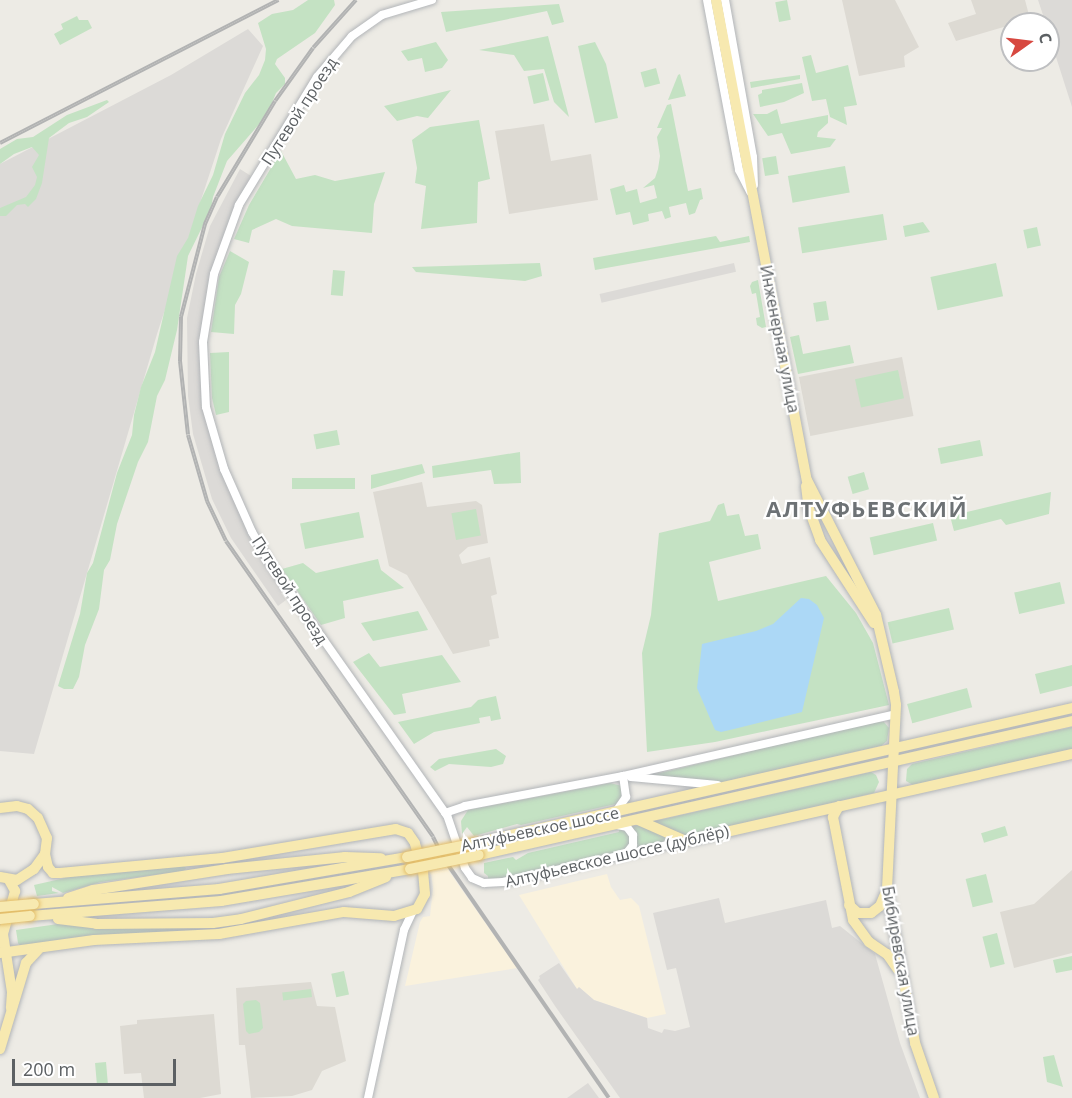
<!DOCTYPE html>
<html>
<head>
<meta charset="utf-8">
<style>
	body { margin:0 }
	#map { position:relative; width:1072px; height:1098px; overflow:hidden; background:#edebe5; font-family:"Open Sans",sans-serif }
	div>[style] { position:absolute }
	.commercial>* { inset:0; background:#faf2dd }
	.industrial>* { inset:0; background:#dcdad7; transform-origin:0 0 }
	.education>* { inset:0; background:#dddad3; transform-origin:0 0 }
	.green>* { inset:0; background:#c4e2c3; transform-origin:0 0 }
	.water>* { inset:0; background:#acd8f6 }
	.roads { filter:drop-shadow(0 0 2px #b2b5b8) drop-shadow(0 0 2px #b2b5b8) }
	.minor>* { height:8px; margin:-4px; padding:0 4px; transform-origin:4px; border-radius:4px; background:#fff }
	.major>* { height:10px; margin:-5px; padding:0 5px; transform-origin:5px; border-radius:5px; background:#f7e9b0 }
	.rail>* { height:4px; margin-top:-2px; transform-origin:0; background:repeating-linear-gradient(90deg,#fff 0 4.5px,#b2b3b3 0 9px); box-sizing:border-box; border-block:2px solid #b2b3b3 }
	.bridges { filter:drop-shadow(0 0 2px #e3bd68) drop-shadow(0 0 2px #e3bd68) }
	.major-bridge>* { height:10px; margin:-5px; padding:0 5px; transform-origin:5px; border-radius:5px; background:#f7e9b0 }
	span { translate:-50% -50%; white-space:nowrap; text-align:center; line-height:1.15; -webkit-text-stroke:4.5px #fff; paint-order:stroke }
	.street-label { font-size:16px; color:#5c6063 }
	.district-label { font-size:22px; color:#6d7275; font-weight:700; letter-spacing:1.5px }
	.north { position:absolute; left:1000px; top:12px; width:60px; height:60px; box-sizing:border-box; background:#fff; border:2px solid #bebfc1; border-radius:50%; rotate:76deg; font-size:16px; font-weight:700; line-height:24px; text-align:center; color:#5c6063 }
	.north::after { content:''; display:block; margin:auto; width:21px; height:27px; background:#d74840; clip-path:polygon(50% 0,100% 100%,50% 72%,0 100%) }
	.scale { position:absolute; left:12px; top:1059px; width:164px; height:27px; box-sizing:border-box; border:3px solid #5c6063; border-top:0; padding-left:8px; font-size:18px; line-height:21px; white-space:nowrap; color:#5c6063; -webkit-text-stroke:4px #fff; paint-order:stroke }
</style>
</head>
<body>
<div id="map">
	<div class="commercial">
		<div style="clip-path:polygon(448px 870px,517px 968px,405px 986px,420px 922px,423px 917px,430px 916px,433px 888px,431px 873px)"></div>
		<div style="clip-path:polygon(607px 874px,611px 887px,620px 900px,631px 898px,639px 906px,666px 1014px,647px 1018px,594px 1000px,580px 988px,577px 989px,519px 895px)"></div>
	</div>
	<div class="industrial">
		<div style="clip-path:polygon(1038px 0,1072px 0,1072px 107px,1048px 32px,1048px 24px,1046px 24px)"></div>
		<div style="clip-path:polygon(248px 29px,263px 46px,221px 139px,157px 334px,34px 754px,0 751px,0 164px,171px 75px)"></div>
		<div style="clip-path:polygon(240px 169px,251px 176px,237px 203px,211px 273px,200px 341px,204px 408px,249px 533px,284px 590px,281px 593px,286px 600px,278px 606px,231px 538px,212px 499px,193px 434px,188px 396px,187px 318px,196px 274px,210px 226px)"></div>
		<div style="left:734px;top:263px;width:9px;height:138px;rotate:77deg"></div>
		<div style="clip-path:polygon(719px 898px,725px 923px,826px 900px,832px 928px,840px 926px,875px 954px,900px 1043px,920px 1098px,620px 1098px,555px 1006px,538px 980px,540px 978px,539px 976px,559px 963px,577px 989px,579px 987px,594px 1000px,647px 1018px,648px 1028px,662px 1033px,664px 1029px,675px 1031px,690px 1027px,676px 968px,667px 970px,653px 913px)"></div>
		<div style="clip-path:polygon(588px 1083px,599px 1098px,567px 1098px)"></div>
	</div>
	<div class="education">
		<div style="clip-path:polygon(842px 0,895px 0,919px 47px,904px 56px,905px 67px,859px 76px)"></div>
		<div style="clip-path:polygon(971px 0,1025px 0,1029px 15px,1007px 22px,1007px 26px,956px 41px,948px 23px,976px 14px)"></div>
		<div style="clip-path:polygon(544px 124px,551px 161px,591px 154px,598px 200px,509px 214px,495px 131px)"></div>
		<div style="left:902px;top:357px;width:60px;height:105px;rotate:79deg"></div>
		<div style="clip-path:polygon(422px 482px,427px 507px,476px 501px,482px 505px,488px 543px,468px 547px,459px 555px,462px 564px,490px 557px,497px 594px,491px 596px,499px 638px,489px 640px,490px 646px,453px 654px,407px 575px,389px 566px,373px 492px)"></div>
		<div style="clip-path:polygon(1072px 870px,1072px 953px,1014px 968px,1000px 912px,1034px 904px)"></div>
		<div style="clip-path:polygon(311px 982px,317px 1006px,335px 1007px,346px 1061px,322px 1071px,312px 1090px,292px 1096px,251px 1098px,245px 1045px,239px 1045px,236px 988px)"></div>
		<div style="clip-path:polygon(214px 1014px,221px 1094px,200px 1098px,144px 1098px,141px 1073px,124px 1074px,120px 1026px,137px 1024px,137px 1020px)"></div>
	</div>
	<div class="green">
		<div style="clip-path:polygon(308px 0,334px 0,335px 5px,315px 33px,277px 59px,275px 64px,285px 78px,285px 84px,276px 93px,267px 115px,227px 161px,213px 197px,211px 209px,188px 256px,177px 330px,165px 380px,157px 396px,148px 442px,138px 462px,117px 524px,110px 560px,104px 570px,99px 609px,85px 645px,79px 677px,73px 689px,64px 689px,58px 686px,80px 614px,87px 573px,93px 563px,117px 473px,132px 435px,134px 415px,141px 387px,155px 352px,177px 256px,188px 238px,198px 206px,213px 175px,225px 134px,245px 93px,259px 75px,265px 60px,266px 49px,258px 23px,272px 14px,293px 10px)"></div>
		<div style="left:787px;top:0;width:20px;height:12px;rotate:79deg"></div>
		<div style="clip-path:polygon(559px 4px,564px 22px,552px 25px,547px 11px,446px 32px,441px 12px)"></div>
		<div style="clip-path:polygon(77px 16px,79px 20px,88px 20px,92px 28px,60px 45px,54px 34px,63px 29px,61px 24px)"></div>
		<div style="clip-path:polygon(548px 36px,569px 117px,554px 102px,544px 69px,524px 71px,514px 55px,479px 50px)"></div>
		<div style="clip-path:polygon(436px 42px,448px 60px,442px 68px,425px 72px,422px 58px,408px 61px,401px 51px)"></div>
		<div style="clip-path:polygon(595px 42px,606px 64px,618px 118px,595px 123px,578px 46px)"></div>
		<div style="clip-path:polygon(811px 55px,816px 73px,848px 65px,857px 105px,844px 107px,847px 125px,830px 117px,826px 99px,812px 101px,802px 57px)"></div>
		<div style="left:656px;top:68px;width:16px;height:16px;rotate:75deg"></div>
		<div style="left:543px;top:73px;width:28px;height:16px;rotate:77deg"></div>
		<div style="clip-path:polygon(680px 74px,686px 96px,668px 100px,678px 75px)"></div>
		<div style="clip-path:polygon(800px 75px,800px 79px,751px 88px,750px 82px)"></div>
		<div style="clip-path:polygon(802px 83px,804px 93px,784px 102px,760px 107px,758px 95px,762px 93px,762px 90px)"></div>
		<div style="clip-path:polygon(451px 90px,428px 118px,417px 116px,397px 121px,384px 106px)"></div>
		<div style="clip-path:polygon(107px 100px,109px 102px,87px 117px,69px 123px,49px 138px,42px 183px,36px 199px,28px 207px,25px 204px,17px 205px,6px 216px,0 216px,0 208px,26px 197px,35px 185px,37px 177px,32px 167px,39px 155px,32px 147px,14px 154px,0 164px,0 149px,17px 139px,33px 137px,67px 115px)"></div>
		<div style="clip-path:polygon(671px 104px,688px 191px,701px 188px,703px 199px,700px 200px,695px 213px,689px 215px,686px 203px,669px 207px,671px 217px,665px 219px,662px 211px,648px 214px,649px 221px,633px 225px,630px 212px,616px 215px,610px 189px,624px 185px,626px 192px,637px 189px,640px 203px,657px 198px,654px 185px,643px 188px,655px 178px,658px 169px,660px 156px,657px 137px,662px 128px,657px 128px,667px 105px)"></div>
		<div style="clip-path:polygon(777px 109px,781px 124px,828px 115px,828px 123px,818px 132px,817px 137px,836px 139px,830px 147px,791px 154px,782px 133px,768px 136px,753px 114px,767px 114px)"></div>
		<div style="clip-path:polygon(479px 120px,490px 179px,478px 182px,477px 223px,421px 229px,426px 186px,415px 183px,417px 168px,412px 140px,430px 127px)"></div>
		<div style="clip-path:polygon(281px 151px,296px 179px,315px 175px,335px 181px,385px 172px,374px 204px,372px 233px,292px 226px,276px 219px,252px 230px,249px 243px,234px 239px,249px 205px)"></div>
		<div style="left:776px;top:156px;width:18px;height:14px;rotate:81deg"></div>
		<div style="left:845px;top:166px;width:27px;height:58px;rotate:80deg"></div>
		<div style="left:883px;top:214px;width:26px;height:86px;rotate:81deg"></div>
		<div style="clip-path:polygon(923px 222px,930px 232px,905px 237px,903px 226px)"></div>
		<div style="left:1037px;top:227px;width:19px;height:14px;rotate:78deg"></div>
		<div style="clip-path:polygon(716px 236px,720px 242px,749px 236px,750px 242px,595px 270px,593px 258px)"></div>
		<div style="clip-path:polygon(230px 251px,249px 262px,241px 294px,235px 305px,234px 334px,211px 332px,219px 277px)"></div>
		<div style="clip-path:polygon(540px 263px,542px 276px,525px 281px,416px 272px,412px 267px)"></div>
		<div style="left:996px;top:263px;width:34px;height:67px;rotate:78deg"></div>
		<div style="left:333px;top:270px;width:12px;height:25px;rotate:5deg"></div>
		<div style="clip-path:polygon(758px 280px,766px 327px,762px 328px,757px 325px,756px 318px,760px 317px,756px 293px,752px 294px,750px 286px,752px 282px)"></div>
		<div style="left:826px;top:301px;width:19px;height:13px;rotate:81deg"></div>
		<div style="clip-path:polygon(799px 335px,803px 354px,850px 345px,854px 363px,798px 374px,790px 337px)"></div>
		<div style="clip-path:polygon(229px 352px,229px 412px,216px 415px,212px 398px,210px 353px)"></div>
		<div style="left:898px;top:370px;width:29px;height:44px;rotate:78deg"></div>
		<div style="left:337px;top:430px;width:15px;height:24px;rotate:79deg"></div>
		<div style="left:980px;top:440px;width:16px;height:43px;rotate:79deg"></div>
		<div style="clip-path:polygon(520px 452px,521px 483px,494px 484px,491px 470px,433px 478px,432px 466px)"></div>
		<div style="clip-path:polygon(422px 464px,425px 473px,371px 489px,371px 475px)"></div>
		<div style="left:864px;top:472px;width:18px;height:17px;rotate:74deg"></div>
		<div style="left:355px;top:478px;width:11px;height:63px;rotate:90deg"></div>
		<div style="clip-path:polygon(1051px 492px,1049px 514px,1006px 525px,1001px 519px,954px 531px,950px 516px)"></div>
		<div style="clip-path:polygon(724px 503px,727px 516px,739px 514px,745px 536px,758px 534px,761px 549px,709px 562px,718px 601px,826px 576px,856px 613px,873px 643px,889px 705px,715px 742px,647px 752px,642px 653px,651px 615px,659px 533px,710px 521px,718px 505px)"></div>
		<div style="left:476px;top:509px;width:27px;height:25px;rotate:80deg"></div>
		<div style="left:359px;top:512px;width:26px;height:60px;rotate:79deg"></div>
		<div style="left:933px;top:523px;width:18px;height:65px;rotate:77deg"></div>
		<div style="clip-path:polygon(378px 559px,381px 570px,404px 588px,343px 601px,345px 618px,321px 625px,282px 569px,303px 563px,316px 573px)"></div>
		<div style="left:1060px;top:582px;width:22px;height:47px;rotate:77deg"></div>
		<div style="left:949px;top:608px;width:22px;height:63px;rotate:77deg"></div>
		<div style="clip-path:polygon(418px 611px,428px 630px,373px 641px,361px 623px)"></div>
		<div style="clip-path:polygon(369px 653px,380px 667px,442px 655px,461px 682px,402px 694px,406px 713px,394px 715px,353px 662px)"></div>
		<div style="clip-path:polygon(1072px 665px,1072px 686px,1040px 694px,1035px 674px)"></div>
		<div style="left:967px;top:688px;width:20px;height:62px;rotate:75deg"></div>
		<div style="clip-path:polygon(496px 696px,501px 719px,491px 721px,490px 716px,479px 718px,480px 723px,434px 732px,414px 744px,398px 722px,471px 707px,478px 700px)"></div>
		<div style="clip-path:polygon(875px 721px,884px 722px,889px 728px,887px 741px,881px 746px,719px 783px,652px 775px)"></div>
		<div style="clip-path:polygon(1072px 727px,1072px 749px,913px 785px,906px 781px,907px 769px,912px 764px)"></div>
		<div style="clip-path:polygon(496px 749px,506px 756px,503px 764px,491px 767px,449px 764px,435px 771px,430px 767px,439px 759px)"></div>
		<div style="clip-path:polygon(871px 772px,876px 775px,879px 782px,874px 793px,687px 837px,651px 822px)"></div>
		<div style="clip-path:polygon(610px 783px,622px 786px,621px 799px,616px 804px,521px 825px,517px 824px,474px 836px,467px 827px,462px 834px,461px 821px,468px 810px)"></div>
		<div style="clip-path:polygon(639px 825px,669px 837px,668px 841px,635px 848px,631px 827px)"></div>
		<div style="left:1005px;top:826px;width:10px;height:25px;rotate:73deg"></div>
		<div style="clip-path:polygon(619px 829px,629px 833px,631px 842px,624px 851px,493px 880px,488px 880px,488px 876px,484px 873px,484px 863px,513px 857px,516px 860px,528px 853px,619px 832px)"></div>
		<div style="clip-path:polygon(184px 866px,186px 868px,184px 871px,101px 882px,63px 893px,52px 887px,52px 891px,59px 893px,37px 896px,34px 885px,65px 878px,66px 876px)"></div>
		<div style="left:986px;top:874px;width:29px;height:21px;rotate:76deg"></div>
		<div style="clip-path:polygon(58px 924px,196px 928px,200px 930px,20px 946px,18px 943px,16px 930px)"></div>
		<div style="left:997px;top:933px;width:32px;height:15px;rotate:76deg"></div>
		<div style="clip-path:polygon(1072px 956px,1072px 970px,1056px 973px,1053px 960px)"></div>
		<div style="left:344px;top:971px;width:24px;height:13px;rotate:78deg"></div>
		<div style="left:311px;top:989px;width:8px;height:29px;rotate:83deg"></div>
		<div style="clip-path:polygon(256px 1000px,260px 1003px,263px 1028px,259px 1032px,249px 1034px,246px 1031px,243px 1004px,246px 1001px)"></div>
		<div style="clip-path:polygon(1054px 1055px,1063px 1087px,1047px 1082px,1043px 1057px)"></div>
		<div style="left:106px;top:1062px;width:21px;height:11px;rotate:85deg"></div>
	</div>
	<div class="water">
		<div style="clip-path:polygon(801px 598px,809px 599px,817px 605px,824px 618px,802px 712px,734px 729px,721px 732px,715px 730px,697px 688px,702px 644px,756px 631px,773px 624px)"></div>
	</div>
	<div class="roads">
		<div class="minor">
			<div style="left:432px;top:0;width:52px;rotate:163.3deg"></div>
			<div style="left:382px;top:15px;width:37px;rotate:145deg"></div>
			<div style="left:352px;top:36px;width:54px;rotate:130.5deg"></div>
			<div style="left:317px;top:77px;width:150px;rotate:121.4deg"></div>
			<div style="left:239px;top:205px;width:73px;rotate:109.9deg"></div>
			<div style="left:214px;top:274px;width:69px;rotate:99.2deg"></div>
			<div style="left:203px;top:342px;width:65px;rotate:87.4deg"></div>
			<div style="left:206px;top:407px;width:65px;rotate:73.8deg"></div>
			<div style="left:224px;top:469px;width:69px;rotate:66deg"></div>
			<div style="left:252px;top:532px;width:38px;rotate:60deg"></div>
			<div style="left:271px;top:565px;width:306px;rotate:54.9deg"></div>
			<div style="left:447px;top:815px;width:56px;rotate:71.2deg"></div>
			<div style="left:465px;top:868px;width:12px;rotate:55deg"></div>
			<div style="left:472px;top:878px;width:13px;rotate:23deg"></div>
			<div style="left:484px;top:883px;width:19px;rotate:-3deg"></div>
			<div style="left:503px;top:882px;width:187px;rotate:-12.7deg"></div>
			<div style="left:707px;top:0;width:173px;rotate:79.3deg"></div>
			<div style="left:739px;top:170px;width:25px;rotate:63deg"></div>
			<div style="left:725px;top:0;width:159px;rotate:79.9deg"></div>
			<div style="left:753px;top:157px;width:28px;rotate:88deg"></div>
			<div style="left:631px;top:777px;width:87px;rotate:5.3deg"></div>
			<div style="left:617px;top:810px;width:16px;rotate:-55deg"></div>
			<div style="left:626px;top:797px;width:21px;rotate:-98deg"></div>
			<div style="left:445px;top:813px;width:21px;rotate:-19deg"></div>
			<div style="left:465px;top:806px;width:161px;rotate:-10.8deg"></div>
			<div style="left:623px;top:776px;width:279px;rotate:-12.8deg"></div>
			<div style="left:617px;top:825px;width:10px;rotate:11deg"></div>
			<div style="left:627px;top:827px;width:10px;rotate:53deg"></div>
			<div style="left:633px;top:835px;width:10px;rotate:90deg"></div>
			<div style="left:633px;top:845px;width:11px;rotate:128deg"></div>
			<div style="left:368px;top:1098px;width:172px;rotate:-77.9deg"></div>
			<div style="left:404px;top:930px;width:21px;rotate:-65deg"></div>
		</div>
		<div class="major">
			<div style="left:716px;top:0;width:489px;rotate:79.3deg"></div>
			<div style="left:807px;top:480px;width:152px;rotate:62.9deg"></div>
			<div style="left:876px;top:615px;width:79px;rotate:76.8deg"></div>
			<div style="left:894px;top:692px;width:13px;rotate:81deg"></div>
			<div style="left:896px;top:705px;width:185px;rotate:92.8deg"></div>
			<div style="left:887px;top:890px;width:156px;rotate:79.6deg"></div>
			<div style="left:915px;top:1043px;width:58px;rotate:70.9deg"></div>
			<div style="left:806px;top:486px;width:23px;rotate:83deg"></div>
			<div style="left:809px;top:509px;width:33px;rotate:70deg"></div>
			<div style="left:820px;top:540px;width:99px;rotate:57deg"></div>
			<div style="left:839px;top:806px;width:13px;rotate:119deg"></div>
			<div style="left:833px;top:817px;width:105px;rotate:79deg"></div>
			<div style="left:853px;top:920px;width:27px;rotate:54deg"></div>
			<div style="left:869px;top:942px;width:22px;rotate:34deg"></div>
			<div style="left:887px;top:954px;width:19px;rotate:55deg"></div>
			<div style="left:0;top:808px;width:17px;rotate:-7deg"></div>
			<div style="left:17px;top:806px;width:11px;rotate:15deg"></div>
			<div style="left:28px;top:809px;width:13px;rotate:42deg"></div>
			<div style="left:38px;top:818px;width:22px;rotate:66deg"></div>
			<div style="left:47px;top:838px;width:16px;rotate:97deg"></div>
			<div style="left:45px;top:854px;width:19px;rotate:126deg"></div>
			<div style="left:34px;top:869px;width:20px;rotate:147deg"></div>
			<div style="left:17px;top:880px;width:17px;rotate:-170deg"></div>
			<div style="left:638px;top:820px;width:52px;rotate:23.6deg"></div>
			<div style="left:686px;top:841px;width:396px;rotate:-12.7deg"></div>
			<div style="left:476px;top:843px;width:611px;rotate:-12.76deg"></div>
			<div style="left:479px;top:855px;width:608px;rotate:-12.73deg"></div>
			<div style="left:9px;top:880px;width:13px;rotate:61deg"></div>
			<div style="left:15px;top:891px;width:45px;rotate:105.6deg"></div>
			<div style="left:3px;top:934px;width:59px;rotate:81.2deg"></div>
			<div style="left:12px;top:992px;width:16px;rotate:94deg"></div>
			<div style="left:68px;top:898px;width:26px;rotate:-18deg"></div>
			<div style="left:93px;top:890px;width:136px;rotate:-8.9deg"></div>
			<div style="left:227px;top:869px;width:119px;rotate:-5.8deg"></div>
			<div style="left:345px;top:857px;width:36px;rotate:2deg"></div>
			<div style="left:34px;top:904px;width:186px;rotate:-4.6deg"></div>
			<div style="left:219px;top:889px;width:191px;rotate:-9.7deg"></div>
			<div style="left:849px;top:905px;width:12px;rotate:42deg"></div>
			<div style="left:858px;top:913px;width:13px"></div>
			<div style="left:871px;top:913px;width:11px;rotate:-38deg"></div>
			<div style="left:880px;top:906px;width:15px;rotate:-67deg"></div>
			<div style="left:30px;top:916px;width:192px;rotate:-4.5deg"></div>
			<div style="left:221px;top:901px;width:192px;rotate:-9.6deg"></div>
			<div style="left:58px;top:919px;width:38px;rotate:7deg"></div>
			<div style="left:96px;top:924px;width:117px;rotate:-0.5deg"></div>
			<div style="left:213px;top:923px;width:28px;rotate:-8deg"></div>
			<div style="left:241px;top:919px;width:111px;rotate:-14deg"></div>
			<div style="left:349px;top:892px;width:40px;rotate:-22deg"></div>
			<div style="left:0;top:953px;width:95px;rotate:-7.9deg"></div>
			<div style="left:94px;top:940px;width:125px;rotate:-2.7deg"></div>
			<div style="left:219px;top:934px;width:127px;rotate:-10deg"></div>
			<div style="left:344px;top:912px;width:50px;rotate:4.6deg"></div>
			<div style="left:394px;top:916px;width:24px;rotate:-17deg"></div>
			<div style="left:417px;top:909px;width:17px;rotate:-62deg"></div>
			<div style="left:425px;top:894px;width:24px;rotate:-95deg"></div>
			<div style="left:423px;top:870px;width:28px;rotate:-107deg"></div>
			<div style="left:415px;top:843px;width:12px;rotate:-125deg"></div>
			<div style="left:408px;top:833px;width:13px;rotate:-162deg"></div>
			<div style="left:396px;top:829px;width:176px;rotate:170.5deg"></div>
			<div style="left:222px;top:858px;width:163px;rotate:174.7deg"></div>
			<div style="left:60px;top:873px;width:7px;rotate:180deg"></div>
			<div style="left:53px;top:873px;width:8px;rotate:-130deg"></div>
			<div style="left:48px;top:867px;width:13px;rotate:-103deg"></div>
			<div style="left:0;top:1049px;width:90px;rotate:-73.2deg"></div>
			<div style="left:26px;top:963px;width:18px;rotate:-47deg"></div>
		</div>
	</div>
	<div class="rail">
		<div style="left:356px;top:0;width:64px;rotate:131.9deg"></div>
		<div style="left:313px;top:48px;width:65px;rotate:125.6deg"></div>
		<div style="left:275px;top:101px;width:112px;rotate:121.1deg"></div>
		<div style="left:217px;top:197px;width:30px;rotate:114deg"></div>
		<div style="left:205px;top:224px;width:96px;rotate:104.5deg"></div>
		<div style="left:181px;top:317px;width:44px;rotate:91.3deg"></div>
		<div style="left:180px;top:361px;width:74px;rotate:83.8deg"></div>
		<div style="left:188px;top:435px;width:69px;rotate:73.9deg"></div>
		<div style="left:207px;top:501px;width:44px;rotate:64.6deg"></div>
		<div style="left:226px;top:541px;width:361px;rotate:55deg"></div>
		<div style="left:433px;top:837px;width:25px;rotate:63deg"></div>
		<div style="left:444px;top:859px;width:290px;rotate:55.4deg"></div>
		<div style="left:0;top:143px;width:313px;rotate:-27.2deg"></div>
	</div>
	<div class="bridges">
		<div class="major-bridge">
			<div style="left:407px;top:857px;width:70px;rotate:-11.5deg"></div>
			<div style="left:410px;top:869px;width:70px;rotate:-11.5deg"></div>
			<div style="left:0;top:907px;width:34px;rotate:-5deg"></div>
			<div style="left:0;top:919px;width:30px;rotate:-6deg"></div>
		</div>
	</div>
	<div class="street-label">
		<span style="left:299px;top:111px;rotate:-57deg">Путевой проезд</span>
		<span style="left:780px;top:339px;rotate:79deg">Инженерная улица</span>
		<span style="left:290px;top:590px;rotate:57deg">Путевой проезд</span>
		<span style="left:540px;top:829px;rotate:-12deg">Алтуфьевское шоссе</span>
		<span style="left:617px;top:856px;rotate:-13deg">Алтуфьевское шоссе (дублёр)</span>
		<span style="left:901px;top:961px;rotate:80deg">Бибиревская улица</span>
	</div>
	<div class="district-label">
		<span style="left:867px;top:509px">АЛТУФЬЕВСКИЙ</span>
	</div>
	<div class="north">С</div>
	<div class="scale">200 m</div>
</div>
</body>
</html>
